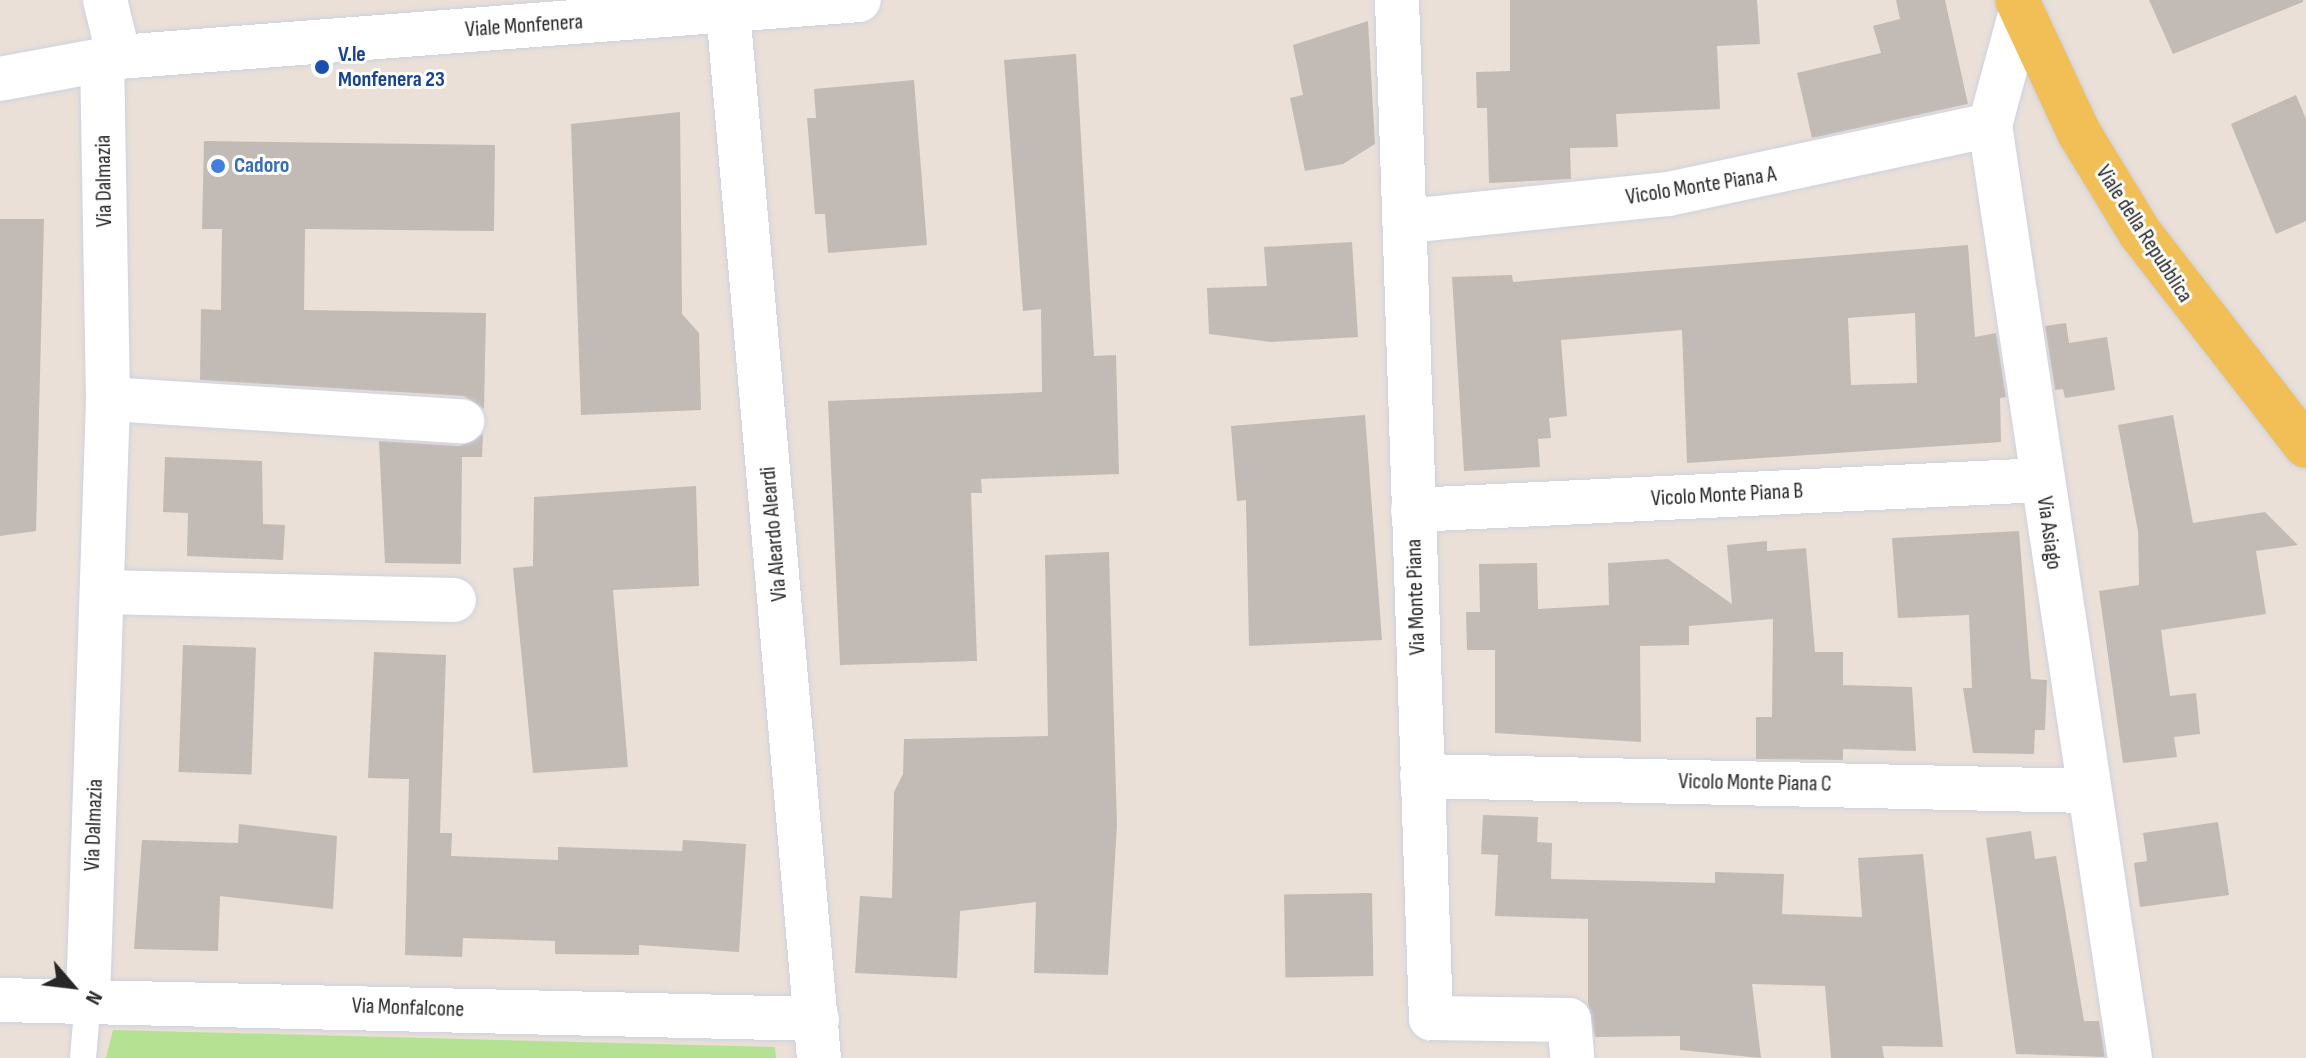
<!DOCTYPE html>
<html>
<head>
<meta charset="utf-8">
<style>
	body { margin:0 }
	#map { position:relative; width:2306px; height:1058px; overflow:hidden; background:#eae0d7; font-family:"Sofia Sans Condensed",sans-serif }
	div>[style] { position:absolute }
	.green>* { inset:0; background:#b4e292 }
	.building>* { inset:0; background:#c2bab4; transform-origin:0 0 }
	.roads { filter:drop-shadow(0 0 2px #cdd2e0) drop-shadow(0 0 2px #cdd2e0) }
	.service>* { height:26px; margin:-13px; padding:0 13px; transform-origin:13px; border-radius:13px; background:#fff }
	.minor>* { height:44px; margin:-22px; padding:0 22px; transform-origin:22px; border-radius:22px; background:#fff }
	.tertiary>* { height:44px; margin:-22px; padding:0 22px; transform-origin:22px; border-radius:22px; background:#fff }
	.primary>* { height:44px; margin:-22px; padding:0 22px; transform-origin:22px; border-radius:22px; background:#f1bf55 }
	.dots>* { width:22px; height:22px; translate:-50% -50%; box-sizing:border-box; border:4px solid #fff; border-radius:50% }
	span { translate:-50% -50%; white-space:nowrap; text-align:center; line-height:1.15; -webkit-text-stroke:6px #fff; paint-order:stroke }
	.street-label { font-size:22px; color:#272727 }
	.transit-label { font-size:22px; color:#164399; font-weight:700 }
	.left { translate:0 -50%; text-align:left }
	.shop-label { font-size:22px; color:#366cbe; font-weight:700 }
	.north { position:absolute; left:32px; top:946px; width:80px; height:80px; -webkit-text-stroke:6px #fff; paint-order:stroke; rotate:118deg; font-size:22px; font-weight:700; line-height:32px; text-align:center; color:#272727 }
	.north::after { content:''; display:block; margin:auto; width:28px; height:36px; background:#272727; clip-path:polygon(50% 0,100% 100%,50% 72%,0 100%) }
</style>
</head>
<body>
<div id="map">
	<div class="green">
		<div style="clip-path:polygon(113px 1030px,775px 1047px,776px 1058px,106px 1058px)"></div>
	</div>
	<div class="building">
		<div style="clip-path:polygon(1510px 0,1757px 0,1760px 44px,1717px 46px,1720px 109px,1616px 114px,1618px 147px,1570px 148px,1571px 179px,1489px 183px,1487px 108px,1477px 108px,1476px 72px,1510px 71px)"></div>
		<div style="clip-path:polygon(1896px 0,1945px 0,1968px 104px,1812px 138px,1797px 73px,1881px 53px,1873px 26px,1900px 19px)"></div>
		<div style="clip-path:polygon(2149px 0,2303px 0,2303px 2px,2173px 54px)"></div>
		<div style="clip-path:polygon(1368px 21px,1375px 144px,1343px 164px,1305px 171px,1290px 98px,1303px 95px,1293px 45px)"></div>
		<div style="clip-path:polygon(1076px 54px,1094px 356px,1116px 355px,1119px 474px,981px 479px,982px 493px,971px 493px,977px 661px,840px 665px,828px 401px,1042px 392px,1041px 309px,1023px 311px,1004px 60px)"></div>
		<div style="clip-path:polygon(914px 80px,927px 245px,828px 253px,825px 214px,815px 214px,807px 118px,816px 118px,814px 89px)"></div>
		<div style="clip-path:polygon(2296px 95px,2306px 119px,2306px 221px,2276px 234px,2231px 124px)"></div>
		<div style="clip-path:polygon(680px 112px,682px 314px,699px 333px,701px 410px,581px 415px,571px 124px)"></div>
		<div style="clip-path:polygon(204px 141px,495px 145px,494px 231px,305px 229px,304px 310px,486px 313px,484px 409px,464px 396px,200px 380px,201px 309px,221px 310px,222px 229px,202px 229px)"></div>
		<div style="clip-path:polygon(0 219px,44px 219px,36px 531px,0 536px)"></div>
		<div style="clip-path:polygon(1352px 242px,1358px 337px,1271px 342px,1209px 334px,1207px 288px,1267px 286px,1264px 247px)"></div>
		<div style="clip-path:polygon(evenodd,1968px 245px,1975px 337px,1996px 333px,2006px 397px,2000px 398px,2001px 442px,1687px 463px,1682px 330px,1561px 340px,1567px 416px,1549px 418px,1551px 438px,1538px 439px,1540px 467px,1464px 471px,1452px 277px,1512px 275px,1513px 282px,1968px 245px,1915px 313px,1917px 383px,1851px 385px,1848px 318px,1915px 313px)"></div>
		<div style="clip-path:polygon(2066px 323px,2069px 343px,2107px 337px,2115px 390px,2065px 398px,2063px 389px,2055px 390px,2045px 326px)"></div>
		<div style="clip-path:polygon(1365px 415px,1382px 640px,1249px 646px,1246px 500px,1237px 501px,1231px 426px)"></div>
		<div style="clip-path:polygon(2173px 415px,2193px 523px,2265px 512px,2298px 545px,2256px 551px,2266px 614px,2161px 630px,2170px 696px,2196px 693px,2200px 734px,2174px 737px,2177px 757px,2123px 763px,2099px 591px,2139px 585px,2138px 531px,2118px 425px)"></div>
		<div style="clip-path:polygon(483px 434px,482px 457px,462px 457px,461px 564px,385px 563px,379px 441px,460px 446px)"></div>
		<div style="clip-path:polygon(165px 457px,262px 461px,263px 524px,285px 525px,283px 560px,187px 556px,188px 513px,163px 512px)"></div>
		<div style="clip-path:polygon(696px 486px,699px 586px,613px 590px,628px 767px,533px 773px,513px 568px,533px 566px,534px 497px)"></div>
		<div style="clip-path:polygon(2019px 531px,2031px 679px,2047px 680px,2045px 730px,2035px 730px,2034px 754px,1973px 753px,1963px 688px,1972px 688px,1969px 615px,1898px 618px,1892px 538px)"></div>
		<div style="clip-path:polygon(1767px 541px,1767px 551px,1806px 548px,1815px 652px,1843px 652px,1843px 685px,1912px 687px,1916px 751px,1843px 749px,1843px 760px,1756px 759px,1756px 717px,1772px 717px,1773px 619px,1689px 626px,1689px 645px,1640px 646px,1641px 742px,1495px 733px,1495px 650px,1467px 650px,1466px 612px,1480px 612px,1479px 564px,1537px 563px,1538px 609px,1609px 605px,1608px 563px,1668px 559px,1732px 604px,1727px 545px)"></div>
		<div style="clip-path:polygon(1109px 552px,1117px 825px,1108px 975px,1034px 973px,1036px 902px,960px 911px,957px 978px,855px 973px,860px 896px,892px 898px,894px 792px,903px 774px,904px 739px,1048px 736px,1045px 555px)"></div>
		<div style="left:183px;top:645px;width:73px;height:127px;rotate:2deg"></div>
		<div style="clip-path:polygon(374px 652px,446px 655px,440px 833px,452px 833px,451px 856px,558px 860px,558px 847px,682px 851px,683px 840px,746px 844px,739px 952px,639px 945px,639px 955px,555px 954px,555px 941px,463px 938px,462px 957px,405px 955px,409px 779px,368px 778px)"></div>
		<div style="clip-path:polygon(1483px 815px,1538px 817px,1537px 842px,1552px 843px,1551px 879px,1715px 883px,1715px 872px,1784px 874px,1782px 914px,1862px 917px,1858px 858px,1923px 854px,1943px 1047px,1882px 1046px,1884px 1058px,1831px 1058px,1825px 986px,1752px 984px,1761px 1058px,1680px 1050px,1680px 1036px,1595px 1037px,1588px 1004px,1588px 919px,1495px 916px,1498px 855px,1481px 854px)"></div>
		<div style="clip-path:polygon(2218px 822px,2229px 895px,2140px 907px,2134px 863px,2147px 861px,2143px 833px)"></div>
		<div style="clip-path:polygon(239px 824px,337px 836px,333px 909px,220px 896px,218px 951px,134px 949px,142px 840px,238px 843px)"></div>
		<div style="clip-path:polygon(2031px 831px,2035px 859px,2056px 856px,2084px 1021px,2099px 1021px,2105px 1057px,2016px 1054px,1986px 838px)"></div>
		<div style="left:1372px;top:893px;width:83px;height:88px;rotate:89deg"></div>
	</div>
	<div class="roads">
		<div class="service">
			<div style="left:83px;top:1058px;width:58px;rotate:-85.1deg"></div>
		</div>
		<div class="minor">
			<div style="left:105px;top:0;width:59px;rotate:76.2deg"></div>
			<div style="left:1397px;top:0;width:1019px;rotate:88.09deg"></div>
			<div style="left:1431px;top:1018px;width:138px;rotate:0.8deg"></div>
			<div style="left:1569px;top:1020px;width:38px;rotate:85deg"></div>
			<div style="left:2021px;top:11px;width:118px;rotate:105.2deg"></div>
			<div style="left:1990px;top:125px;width:943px;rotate:81.47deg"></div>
			<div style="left:1407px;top:221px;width:263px;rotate:-5.9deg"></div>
			<div style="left:1669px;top:194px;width:328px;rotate:-12.1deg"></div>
			<div style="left:108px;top:399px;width:355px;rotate:3.6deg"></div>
			<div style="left:1413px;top:510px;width:629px;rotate:-2.73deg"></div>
			<div style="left:102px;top:592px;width:352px;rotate:1.3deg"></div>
			<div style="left:1422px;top:776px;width:665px;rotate:1.29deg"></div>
			<div style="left:0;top:1000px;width:817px;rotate:1.33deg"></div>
			<div style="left:88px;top:1000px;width:601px;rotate:-88.09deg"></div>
			<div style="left:108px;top:399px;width:340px;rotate:-91deg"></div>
		</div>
		<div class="tertiary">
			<div style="left:728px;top:10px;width:1052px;rotate:85.04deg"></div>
			<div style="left:0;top:79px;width:121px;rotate:-10.5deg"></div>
			<div style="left:119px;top:57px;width:742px;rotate:-4.4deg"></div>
		</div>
		<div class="primary">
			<div style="left:2017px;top:0;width:145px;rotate:65deg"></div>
			<div style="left:2078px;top:131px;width:119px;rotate:58.7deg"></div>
			<div style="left:2140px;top:233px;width:270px;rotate:52.1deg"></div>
		</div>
	</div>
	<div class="dots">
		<div style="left:322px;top:67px;background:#1a4fb4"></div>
		<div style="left:218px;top:166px;background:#3f7fe0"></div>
	</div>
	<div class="street-label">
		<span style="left:524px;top:26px;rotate:-4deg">Viale Monfenera</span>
		<span style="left:104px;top:181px;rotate:-91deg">Via Dalmazia</span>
		<span style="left:1701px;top:186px;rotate:-9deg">Vicolo Monte Piana A</span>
		<span style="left:2144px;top:234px;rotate:57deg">Viale della Repubblica</span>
		<span style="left:1727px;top:495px;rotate:-3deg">Vicolo Monte Piana B</span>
		<span style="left:2049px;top:533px;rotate:82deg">Via Asiago</span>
		<span style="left:774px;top:534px;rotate:-95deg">Via Aleardo Aleardi</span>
		<span style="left:1416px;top:597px;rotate:-92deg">Via Monte Piana</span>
		<span style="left:1755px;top:783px;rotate:1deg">Vicolo Monte Piana C</span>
		<span style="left:94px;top:825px;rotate:-88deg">Via Dalmazia</span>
		<span style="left:408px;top:1008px;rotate:2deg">Via Monfalcone</span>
	</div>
	<div class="transit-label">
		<span class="left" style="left:338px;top:67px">V.le<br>Monfenera 23</span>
	</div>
	<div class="shop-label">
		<span class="left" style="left:234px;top:166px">Cadoro</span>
	</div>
	<div class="north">N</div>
</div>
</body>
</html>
